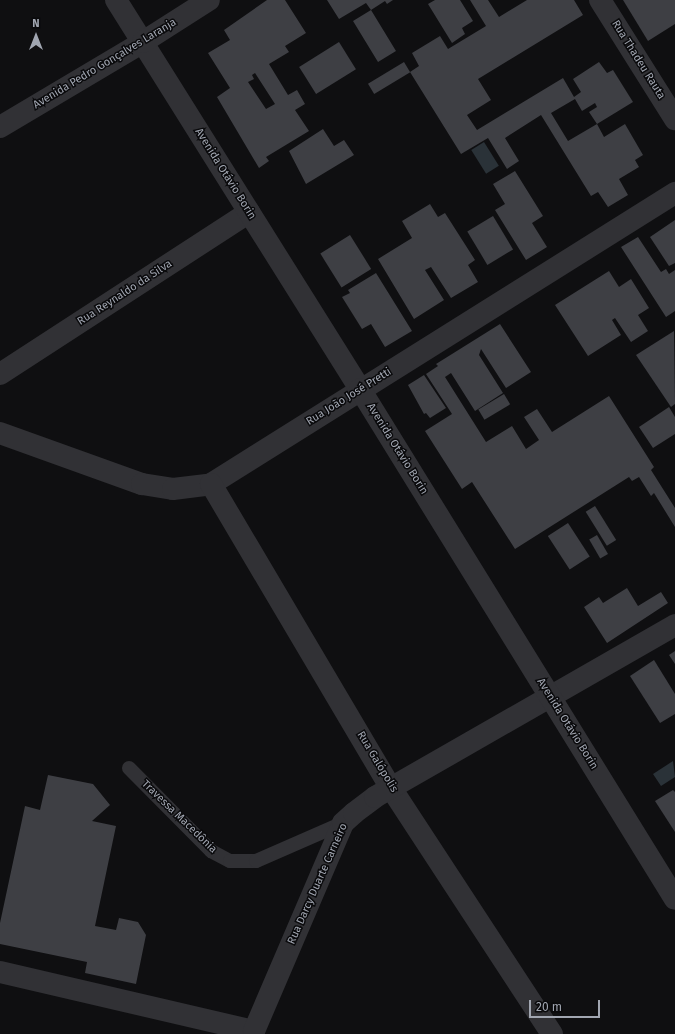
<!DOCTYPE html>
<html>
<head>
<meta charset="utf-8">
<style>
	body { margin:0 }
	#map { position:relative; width:675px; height:1034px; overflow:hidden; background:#0f0f11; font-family:"Fira Sans",sans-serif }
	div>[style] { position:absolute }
	.water>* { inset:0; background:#2a3238; transform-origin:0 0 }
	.building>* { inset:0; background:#3e3f44; transform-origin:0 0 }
	.service>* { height:14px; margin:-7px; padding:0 7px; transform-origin:7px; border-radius:7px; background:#313135 }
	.minor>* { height:22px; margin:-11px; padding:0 11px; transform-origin:11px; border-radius:11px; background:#313135 }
	.tertiary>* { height:22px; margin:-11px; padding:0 11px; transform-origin:11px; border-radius:11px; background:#313135 }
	span { translate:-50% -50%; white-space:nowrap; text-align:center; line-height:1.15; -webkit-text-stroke:3px #0a0a0c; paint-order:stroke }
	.street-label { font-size:11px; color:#a1a6b1 }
	.north { position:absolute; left:16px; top:16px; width:40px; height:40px; -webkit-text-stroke:3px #0a0a0c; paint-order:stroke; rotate:0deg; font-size:11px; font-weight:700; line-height:16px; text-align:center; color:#a1a6b1 }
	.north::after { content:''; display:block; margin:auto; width:14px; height:18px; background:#a1a6b1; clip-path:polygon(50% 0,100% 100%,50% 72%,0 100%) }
	.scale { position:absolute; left:529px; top:1000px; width:71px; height:18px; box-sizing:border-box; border:2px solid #a1a6b1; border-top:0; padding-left:5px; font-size:12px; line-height:14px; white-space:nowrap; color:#a1a6b1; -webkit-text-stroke:3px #0a0a0c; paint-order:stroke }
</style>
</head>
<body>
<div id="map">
	<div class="water">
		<div style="left:484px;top:142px;width:28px;height:15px;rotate:58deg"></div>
		<div style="clip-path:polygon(673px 761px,675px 777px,661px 786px,653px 774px)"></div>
	</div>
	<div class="building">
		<div style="clip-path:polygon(evenodd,267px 0,285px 0,306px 33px,285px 46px,289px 52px,269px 64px,288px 95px,297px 90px,305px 104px,295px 110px,309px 131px,266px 157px,269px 161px,259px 168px,217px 97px,230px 88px,208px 53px,230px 40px,224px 30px,267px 0,255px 73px,275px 104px,266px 109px,248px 82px,254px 79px,252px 75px,255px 73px)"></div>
		<div style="clip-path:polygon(327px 0,393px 0,387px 4px,385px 1px,371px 10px,396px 51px,378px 62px,353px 21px,371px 10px,366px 3px,339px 19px)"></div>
		<div style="clip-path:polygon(435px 0,460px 0,473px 21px,462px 28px,465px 34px,452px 43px,428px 4px)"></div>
		<div style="clip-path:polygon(470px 0,488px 0,499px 17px,527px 0,574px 0,583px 15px,478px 79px,491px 100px,467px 115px,477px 130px,563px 78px,574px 97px,581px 92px,573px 79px,599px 62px,607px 73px,613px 70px,633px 102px,597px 124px,589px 112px,597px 107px,595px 103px,582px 111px,575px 99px,551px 113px,568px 141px,597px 124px,604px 137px,625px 124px,643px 155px,635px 160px,639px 167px,619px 179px,628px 195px,608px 207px,598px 192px,591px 196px,541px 115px,505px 138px,519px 161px,507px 169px,488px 138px,461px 154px,410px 72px,419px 66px,412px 53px,440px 36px,448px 49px,486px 26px)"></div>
		<div style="clip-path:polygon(623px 0,675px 0,675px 24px,648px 41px)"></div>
		<div style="left:339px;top:42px;width:32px;height:47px;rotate:58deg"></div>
		<div style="left:404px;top:62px;width:12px;height:42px;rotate:59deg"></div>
		<div style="clip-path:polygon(323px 129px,334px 146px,344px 140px,354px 155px,306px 184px,289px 151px)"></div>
		<div style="clip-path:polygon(515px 171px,543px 216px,532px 223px,547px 247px,526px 260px,495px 210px,505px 204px,493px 184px)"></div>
		<div style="clip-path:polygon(430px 204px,438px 217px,445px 213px,475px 260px,468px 265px,478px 282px,451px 298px,431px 267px,425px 270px,444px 300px,414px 319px,378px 259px,412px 238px,402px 221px)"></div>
		<div style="left:493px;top:216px;width:39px;height:30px;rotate:59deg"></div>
		<div style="clip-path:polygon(675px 220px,675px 263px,669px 266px,650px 237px)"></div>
		<div style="left:350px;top:235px;width:40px;height:35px;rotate:58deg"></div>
		<div style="clip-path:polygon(638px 237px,661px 272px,666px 269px,669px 274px,675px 270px,675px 311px,666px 317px,621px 247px)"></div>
		<div style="clip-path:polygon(609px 271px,619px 287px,631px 279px,649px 308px,638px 315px,648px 331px,631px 342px,615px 318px,612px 320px,621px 335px,588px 356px,555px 305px)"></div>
		<div style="clip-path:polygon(376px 273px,412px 331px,385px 347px,371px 324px,362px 329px,342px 297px,350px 293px,348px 290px)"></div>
		<div style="clip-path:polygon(500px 324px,531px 372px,506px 388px,481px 349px,479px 355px,503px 393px,475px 411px,451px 373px,445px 377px,486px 442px,512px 426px,526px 449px,539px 440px,524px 417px,537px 409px,552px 432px,609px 396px,654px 467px,651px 470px,675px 508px,675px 527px,654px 493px,651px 496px,639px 477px,632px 481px,629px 477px,515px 549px,472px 482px,462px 489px,425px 431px,452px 414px,426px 374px,438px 366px,436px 364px)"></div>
		<div style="clip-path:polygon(674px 331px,675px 404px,671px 407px,636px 355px)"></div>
		<div style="clip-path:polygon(424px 375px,446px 408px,430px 418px,426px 413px,424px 414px,408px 385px)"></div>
		<div style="left:504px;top:394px;width:12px;height:30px;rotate:59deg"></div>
		<div style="clip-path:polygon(669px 407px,675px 417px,675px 434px,653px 448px,639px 427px)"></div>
		<div style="left:595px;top:506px;width:40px;height:11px;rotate:58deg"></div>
		<div style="left:568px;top:523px;width:40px;height:24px;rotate:57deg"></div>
		<div style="left:597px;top:535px;width:22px;height:9px;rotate:60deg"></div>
		<div style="clip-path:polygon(627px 588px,638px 606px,661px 592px,668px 603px,607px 643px,584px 607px,599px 597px,603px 603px)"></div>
		<div style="clip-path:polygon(675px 651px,675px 664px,669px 655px)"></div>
		<div style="clip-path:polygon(654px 660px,675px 694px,675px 714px,660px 723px,630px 676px)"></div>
		<div style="clip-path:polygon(48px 775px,93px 784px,110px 805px,92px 821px,116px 826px,95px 926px,116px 930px,119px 918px,138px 922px,146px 935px,136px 984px,85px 973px,87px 962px,0 944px,0 923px,25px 806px,40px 810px)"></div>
		<div style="clip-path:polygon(673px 790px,675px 792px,675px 832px,655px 801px)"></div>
	</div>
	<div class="service">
		<div style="left:129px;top:768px;width:117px;rotate:45.3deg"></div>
		<div style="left:211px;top:851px;width:21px;rotate:28deg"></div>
		<div style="left:230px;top:861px;width:26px"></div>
		<div style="left:256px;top:861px;width:95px;rotate:-23.6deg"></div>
	</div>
	<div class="minor">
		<div style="left:600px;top:0;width:141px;rotate:57.8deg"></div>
		<div style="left:0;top:127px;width:166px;rotate:-30.7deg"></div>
		<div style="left:0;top:374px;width:297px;rotate:-33deg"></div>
		<div style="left:0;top:433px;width:151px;rotate:19.8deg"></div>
		<div style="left:142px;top:484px;width:31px;rotate:9deg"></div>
		<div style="left:173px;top:489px;width:38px;rotate:-7deg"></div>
		<div style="left:211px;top:484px;width:548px;rotate:-32.09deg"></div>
		<div style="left:211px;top:484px;width:353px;rotate:59.4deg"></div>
		<div style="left:391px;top:788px;width:294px;rotate:56.8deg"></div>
		<div style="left:0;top:972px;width:261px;rotate:13.1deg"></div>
		<div style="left:254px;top:1031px;width:226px;rotate:-66.8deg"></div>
		<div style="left:343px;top:823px;width:15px;rotate:-42deg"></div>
		<div style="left:354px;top:813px;width:26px;rotate:-37deg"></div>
		<div style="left:375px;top:797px;width:346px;rotate:-29.8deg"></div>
	</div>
	<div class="tertiary">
		<div style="left:116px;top:0;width:459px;rotate:57.9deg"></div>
		<div style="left:360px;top:389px;width:599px;rotate:58.3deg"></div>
		<div style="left:143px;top:42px;width:78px;rotate:-32.5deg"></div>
	</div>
	<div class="street-label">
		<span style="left:638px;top:60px;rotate:58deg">Rua Thadeu Rauta</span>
		<span style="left:105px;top:64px;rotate:-31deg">Avenida Pedro Gonçalves Laranja</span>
		<span style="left:225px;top:174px;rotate:58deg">Avenida Otávio Borin</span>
		<span style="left:125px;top:293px;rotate:-33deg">Rua Reynaldo da Silva</span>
		<span style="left:349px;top:397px;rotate:-32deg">Rua João José Pretti</span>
		<span style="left:397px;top:449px;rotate:58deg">Avenida Otávio Borin</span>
		<span style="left:567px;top:724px;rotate:58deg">Avenida Otávio Borin</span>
		<span style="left:377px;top:762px;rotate:59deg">Rua Galópolis</span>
		<span style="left:179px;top:817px;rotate:44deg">Travessa Macedônia</span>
		<span style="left:318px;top:884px;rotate:-66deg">Rua Darcy Duarte Carneiro</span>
	</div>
	<div class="north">N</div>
	<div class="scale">20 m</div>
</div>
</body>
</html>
